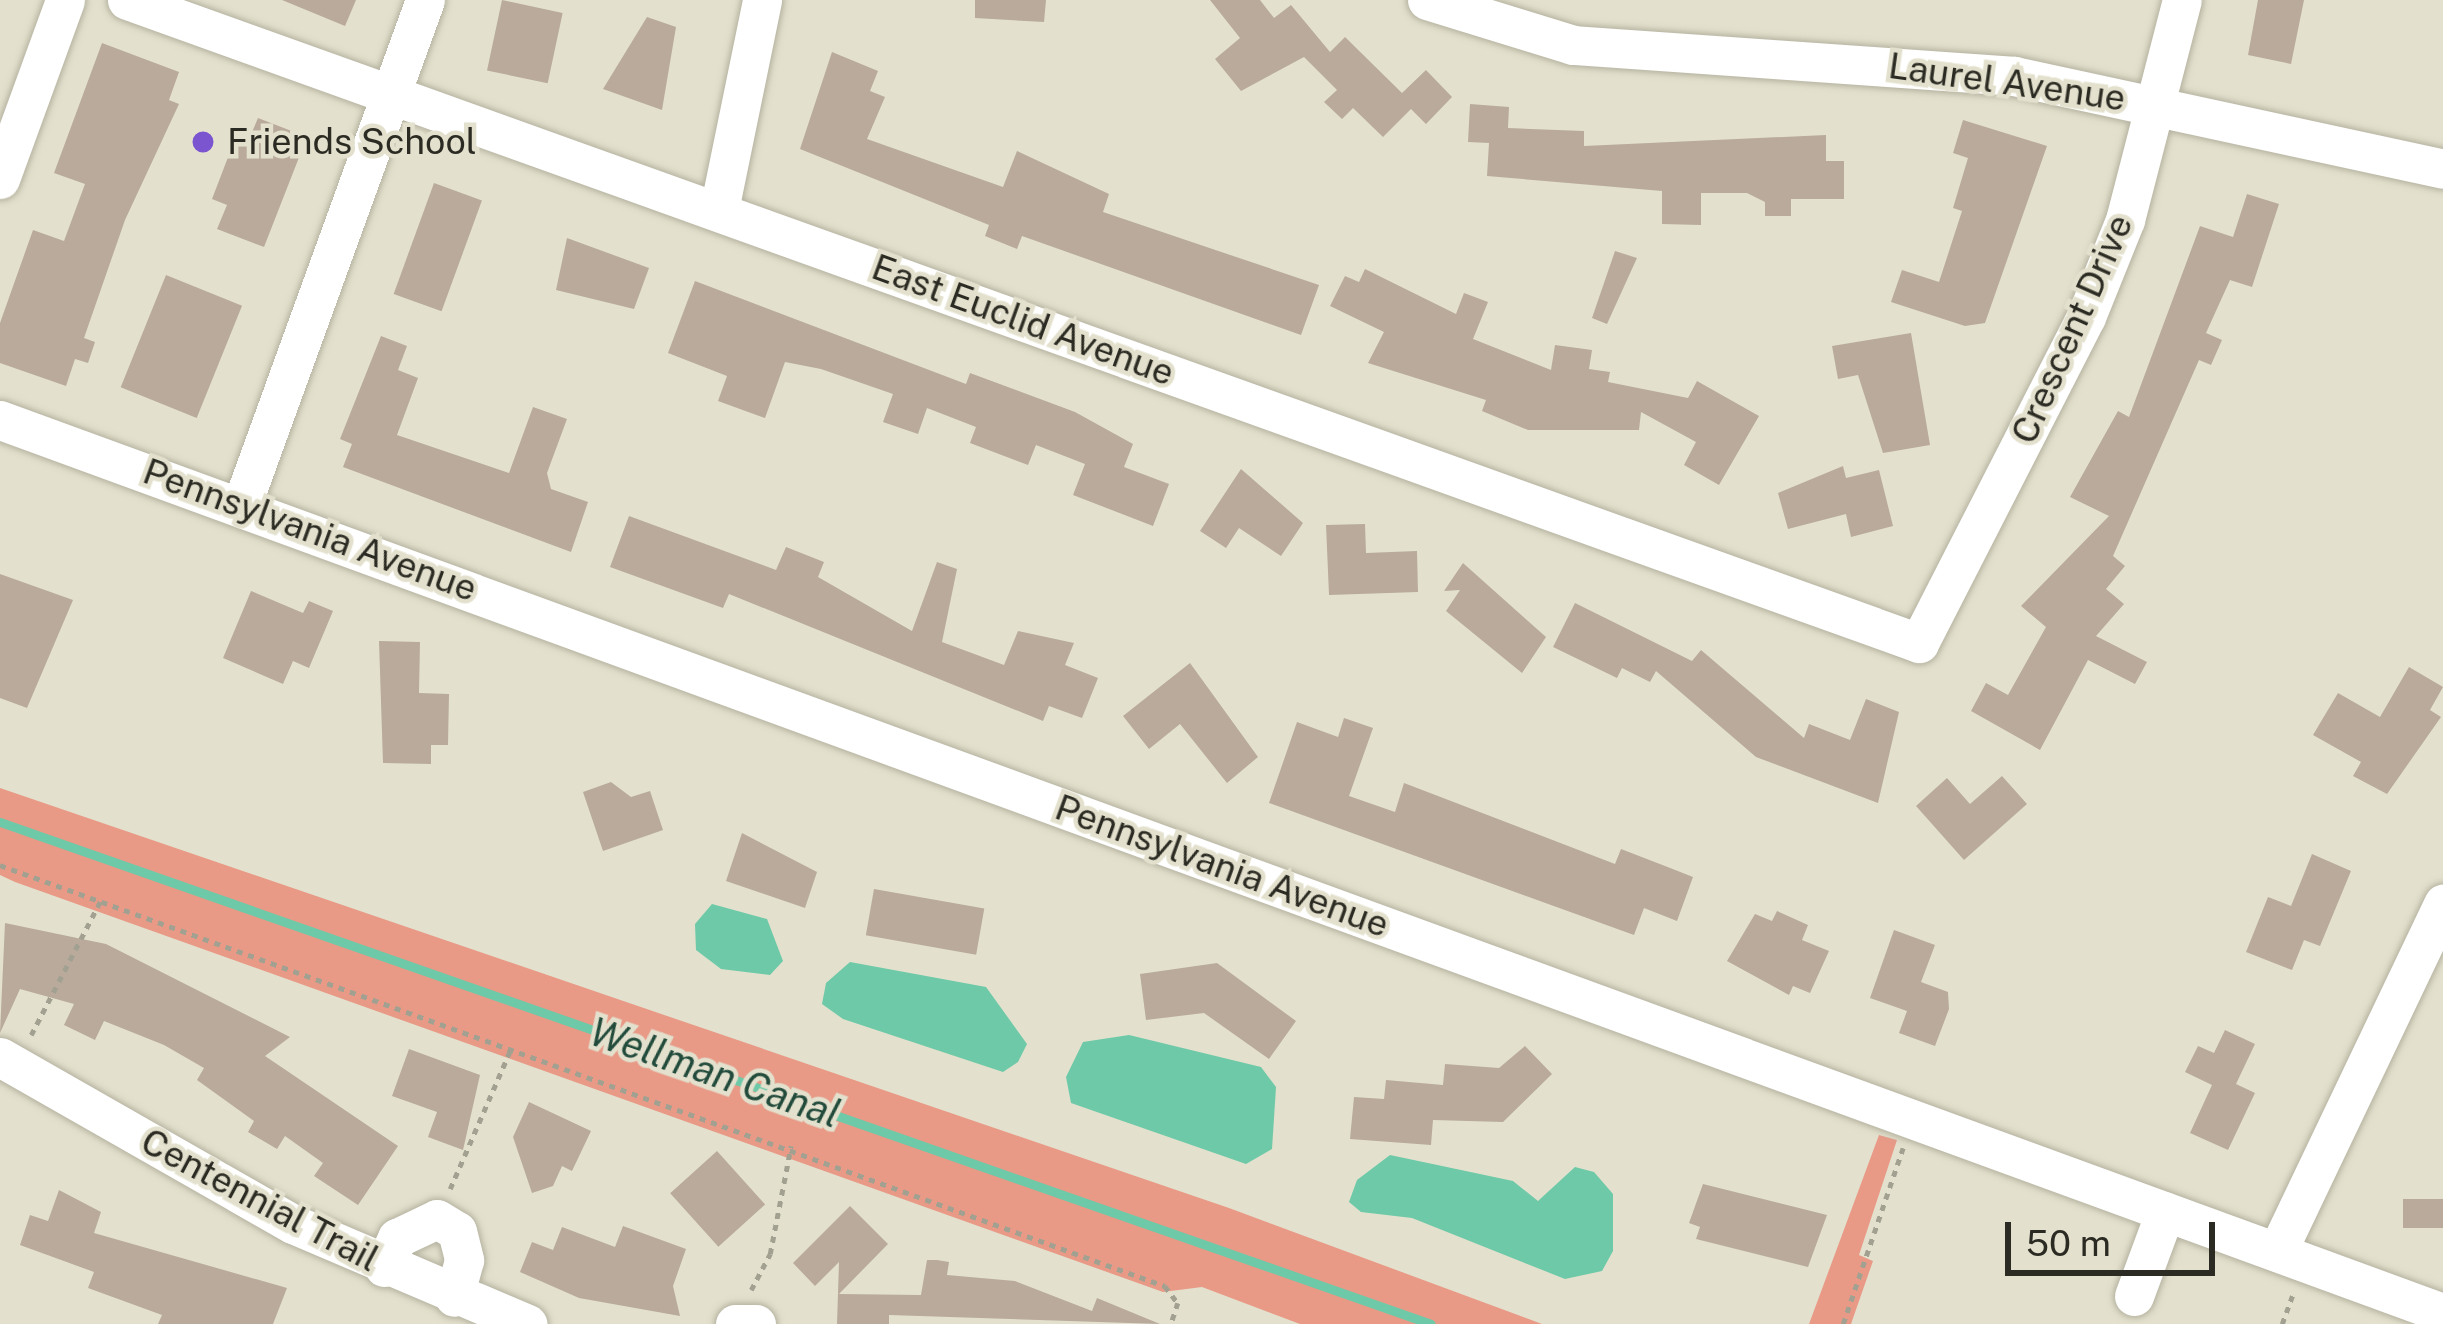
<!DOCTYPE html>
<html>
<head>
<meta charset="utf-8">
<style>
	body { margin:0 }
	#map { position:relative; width:2443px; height:1324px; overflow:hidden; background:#e3e1cd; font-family:"Public Sans",sans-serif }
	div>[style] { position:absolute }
	.green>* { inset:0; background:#e89a87 }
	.water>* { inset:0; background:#6dc9a7 }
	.stream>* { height:9px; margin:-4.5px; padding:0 4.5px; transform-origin:4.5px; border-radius:4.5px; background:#6dc9a7 }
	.building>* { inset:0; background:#b9aa9c; transform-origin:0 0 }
	.path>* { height:4.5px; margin-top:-2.25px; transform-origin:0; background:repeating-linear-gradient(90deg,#a2a191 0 6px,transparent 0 12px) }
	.roads { filter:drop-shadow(0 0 3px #b5b2a0) drop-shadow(0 0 3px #b5b2a0) }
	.minor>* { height:39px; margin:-19.5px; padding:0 19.5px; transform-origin:19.5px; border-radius:19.5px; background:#fff }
	.dots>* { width:33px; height:33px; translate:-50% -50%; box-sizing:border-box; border:6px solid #e3e1cd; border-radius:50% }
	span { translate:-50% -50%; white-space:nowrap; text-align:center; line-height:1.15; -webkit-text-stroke:9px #e3e1cd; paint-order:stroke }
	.street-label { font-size:36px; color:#2c2b23 }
	.poi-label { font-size:36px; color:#2c2b23 }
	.left { translate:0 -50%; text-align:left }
	.water-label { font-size:39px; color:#224b3c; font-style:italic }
	.scale { position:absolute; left:2005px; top:1222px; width:210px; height:54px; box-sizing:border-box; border:6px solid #2c2b23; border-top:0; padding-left:15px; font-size:36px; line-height:42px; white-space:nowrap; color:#2c2b23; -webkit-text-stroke:9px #e3e1cd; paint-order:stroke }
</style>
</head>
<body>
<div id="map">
	<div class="green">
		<div style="clip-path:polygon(0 788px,1229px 1208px,1542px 1324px,1300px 1324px,1202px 1287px,1163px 1292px,15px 882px,0 875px)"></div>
		<div style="clip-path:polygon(1879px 1135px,1897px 1140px,1859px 1255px,1873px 1261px,1851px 1324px,1809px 1324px)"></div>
	</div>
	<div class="water">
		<div style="clip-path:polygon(712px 904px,767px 919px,783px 961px,770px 975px,721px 969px,696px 950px,695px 924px)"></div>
		<div style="clip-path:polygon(850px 962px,986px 987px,1027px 1044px,1018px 1062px,1003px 1072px,843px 1019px,822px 1004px,826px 983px)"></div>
		<div style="clip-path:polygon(1129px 1035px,1261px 1067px,1276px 1087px,1272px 1149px,1246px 1164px,1071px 1103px,1066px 1077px,1083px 1042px)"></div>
		<div style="clip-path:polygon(1390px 1155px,1513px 1181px,1538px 1201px,1575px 1167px,1594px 1172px,1613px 1194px,1613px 1251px,1602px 1271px,1565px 1279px,1412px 1218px,1361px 1212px,1349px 1202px,1357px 1180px)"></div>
	</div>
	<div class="stream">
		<div style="left:0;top:822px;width:1516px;rotate:19.33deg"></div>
	</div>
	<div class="building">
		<div style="clip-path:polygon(282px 0,356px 0,345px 26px)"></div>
		<div style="left:502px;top:0;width:62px;height:72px;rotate:12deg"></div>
		<div style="clip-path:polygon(975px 0,1046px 0,1044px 22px,975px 18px)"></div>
		<div style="clip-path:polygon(1210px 0,1260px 0,1274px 18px,1291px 5px,1330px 52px,1345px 37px,1402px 93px,1426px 70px,1452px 97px,1426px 124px,1411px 109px,1383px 137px,1353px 108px,1342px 119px,1324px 102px,1337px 90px,1304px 57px,1241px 91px,1215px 59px,1240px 38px)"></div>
		<div style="clip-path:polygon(2258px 0,2304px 0,2291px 64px,2248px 55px)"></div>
		<div style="clip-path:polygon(647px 17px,676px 27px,662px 110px,603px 89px)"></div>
		<div style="clip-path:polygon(102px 43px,179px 72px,169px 100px,179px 104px,125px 220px,84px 338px,95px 342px,88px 363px,75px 359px,66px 386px,0 363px,0 323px,33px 230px,64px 241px,85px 184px,54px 173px)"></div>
		<div style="clip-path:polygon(832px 52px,878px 71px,870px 91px,885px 97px,867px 139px,1003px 187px,1017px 151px,1109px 194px,1103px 212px,1319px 285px,1301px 335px,1022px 236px,1017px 249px,985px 236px,989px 225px,800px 149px)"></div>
		<div style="clip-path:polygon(1470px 104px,1509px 107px,1508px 128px,1584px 131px,1584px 146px,1826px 135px,1826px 161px,1844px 161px,1844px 199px,1791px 199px,1791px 216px,1765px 216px,1765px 202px,1747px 193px,1701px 193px,1701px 225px,1662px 224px,1662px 191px,1487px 176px,1489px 143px,1468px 142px)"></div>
		<div style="clip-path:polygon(258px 118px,307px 137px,264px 247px,217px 229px,227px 205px,212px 199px,235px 139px,247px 144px)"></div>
		<div style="clip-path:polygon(1963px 120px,2047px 146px,1985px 323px,1965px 326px,1891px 302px,1902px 270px,1939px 282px,1962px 211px,1953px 208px,1968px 158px,1953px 153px)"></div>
		<div style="left:434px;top:183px;width:51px;height:118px;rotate:20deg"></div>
		<div style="clip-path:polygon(2247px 194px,2279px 204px,2252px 287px,2230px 280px,2206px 333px,2222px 340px,2211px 365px,2199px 360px,2113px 556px,2125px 566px,2106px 589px,2124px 604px,2096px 636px,2147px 662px,2135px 684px,2088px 660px,2040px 750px,1971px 711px,1986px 683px,2008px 695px,2046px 627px,2021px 606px,2109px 516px,2070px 497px,2118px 411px,2129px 417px,2200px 226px,2233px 237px)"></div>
		<div style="clip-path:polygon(567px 238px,649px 268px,634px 309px,556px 290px)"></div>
		<div style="clip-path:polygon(1615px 251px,1637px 258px,1607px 324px,1592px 318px)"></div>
		<div style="clip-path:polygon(1365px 269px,1456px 314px,1464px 293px,1488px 302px,1473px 339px,1551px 370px,1555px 345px,1592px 350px,1589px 369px,1610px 372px,1608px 382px,1688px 398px,1697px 381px,1759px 416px,1719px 485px,1684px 465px,1696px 442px,1641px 412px,1639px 430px,1528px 430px,1482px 411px,1486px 400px,1368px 363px,1384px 332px,1330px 306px,1345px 276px,1359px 282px)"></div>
		<div style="left:166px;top:275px;width:82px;height:121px;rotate:22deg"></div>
		<div style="clip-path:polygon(695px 281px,966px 384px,970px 373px,1075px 412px,1133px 444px,1124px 467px,1169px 484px,1153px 526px,1073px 495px,1085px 464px,1036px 445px,1028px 465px,970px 443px,976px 427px,927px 408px,918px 434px,883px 422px,893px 394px,821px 369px,785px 362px,765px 418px,718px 401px,727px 376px,668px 353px)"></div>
		<div style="clip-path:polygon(1911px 333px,1930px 445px,1883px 453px,1858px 375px,1838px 379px,1832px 346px)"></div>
		<div style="clip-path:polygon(381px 336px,407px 346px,398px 370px,418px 378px,397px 435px,509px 473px,533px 407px,567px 419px,547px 473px,551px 489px,588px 502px,571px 552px,343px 467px,352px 444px,340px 439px)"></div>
		<div style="clip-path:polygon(1843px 466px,1846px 478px,1879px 470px,1893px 526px,1851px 537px,1846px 514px,1788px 529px,1778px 493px)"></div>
		<div style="clip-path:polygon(1241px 469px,1303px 523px,1281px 556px,1239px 528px,1226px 548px,1200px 531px)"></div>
		<div style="clip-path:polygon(629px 516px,776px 570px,786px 547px,824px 562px,818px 577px,912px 631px,937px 562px,957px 569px,942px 642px,1004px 665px,1018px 631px,1074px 643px,1065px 665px,1098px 678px,1082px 718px,1049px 706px,1043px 721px,729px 594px,723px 608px,610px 567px)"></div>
		<div style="clip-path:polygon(1365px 524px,1366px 553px,1417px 551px,1418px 592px,1329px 595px,1326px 525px)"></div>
		<div style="clip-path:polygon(1463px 563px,1546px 637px,1522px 673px,1446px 611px,1460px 590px,1444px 591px)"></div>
		<div style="clip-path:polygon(0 574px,73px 600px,27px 708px,0 698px)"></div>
		<div style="clip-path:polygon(251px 591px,303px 613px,309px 601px,333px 611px,309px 668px,293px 661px,283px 684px,223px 658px)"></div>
		<div style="clip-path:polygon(1575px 603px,1692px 661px,1701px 650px,1804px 738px,1809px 724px,1850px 740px,1866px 699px,1899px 712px,1878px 803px,1756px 757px,1656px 671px,1650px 682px,1622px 668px,1617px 678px,1553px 647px)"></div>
		<div style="clip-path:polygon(379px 641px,420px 642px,419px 693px,449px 694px,448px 745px,431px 745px,431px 764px,383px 763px)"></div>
		<div style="clip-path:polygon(1190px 663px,1258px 757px,1227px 783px,1180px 724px,1149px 749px,1123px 716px)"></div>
		<div style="clip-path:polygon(2409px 667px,2443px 687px,2430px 710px,2441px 717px,2387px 794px,2353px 776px,2361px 762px,2313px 735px,2338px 693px,2380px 717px)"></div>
		<div style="clip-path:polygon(1344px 718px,1373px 728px,1349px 796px,1395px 812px,1404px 783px,1615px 864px,1621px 849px,1665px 866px,1693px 877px,1677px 921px,1644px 908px,1634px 935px,1269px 803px,1297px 722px,1338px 737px)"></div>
		<div style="clip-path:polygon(2002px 776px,2027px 804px,1964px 860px,1916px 806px,1947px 778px,1970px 804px)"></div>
		<div style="clip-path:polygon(611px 782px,631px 797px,650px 791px,663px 830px,603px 851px,583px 792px)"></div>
		<div style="clip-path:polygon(742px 833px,817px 872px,805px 908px,726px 881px)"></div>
		<div style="clip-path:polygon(2312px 854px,2351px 871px,2320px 946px,2304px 940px,2292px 970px,2246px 952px,2268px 897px,2291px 906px)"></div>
		<div style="left:874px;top:889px;width:112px;height:47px;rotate:10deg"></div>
		<div style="clip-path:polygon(1777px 911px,1808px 925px,1802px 940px,1829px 951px,1810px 993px,1793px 986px,1789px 995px,1727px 961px,1755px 914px,1772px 921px)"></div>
		<div style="clip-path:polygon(5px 923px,106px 944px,290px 1037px,265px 1056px,398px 1146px,358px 1205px,314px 1176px,323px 1163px,285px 1136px,277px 1149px,248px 1132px,254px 1121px,197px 1080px,204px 1068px,164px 1045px,104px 1021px,95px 1040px,64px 1025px,74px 1004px,20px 989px,0 1033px)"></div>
		<div style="clip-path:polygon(1894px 930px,1935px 945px,1921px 982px,1948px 992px,1949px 1009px,1935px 1046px,1899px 1033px,1907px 1011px,1870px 998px)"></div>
		<div style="clip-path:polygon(1217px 963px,1296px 1021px,1269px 1059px,1204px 1013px,1146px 1020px,1140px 974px)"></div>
		<div style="clip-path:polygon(2225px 1030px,2255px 1044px,2236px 1084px,2255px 1093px,2228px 1150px,2190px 1133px,2212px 1085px,2185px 1072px,2198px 1046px,2214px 1053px)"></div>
		<div style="clip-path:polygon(1525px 1046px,1552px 1074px,1503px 1122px,1433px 1120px,1431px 1145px,1350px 1139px,1354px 1097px,1384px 1099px,1386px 1080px,1443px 1085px,1445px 1064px,1499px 1068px)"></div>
		<div style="clip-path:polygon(409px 1049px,480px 1075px,463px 1150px,428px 1137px,437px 1112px,392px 1096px)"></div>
		<div style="clip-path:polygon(529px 1102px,591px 1131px,572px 1171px,562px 1166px,553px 1186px,532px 1193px,513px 1137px)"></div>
		<div style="left:717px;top:1151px;width:72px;height:63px;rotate:48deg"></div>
		<div style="clip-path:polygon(1703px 1184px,1827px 1215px,1808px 1267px,1696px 1239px,1700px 1227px,1689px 1223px)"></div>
		<div style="clip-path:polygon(59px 1190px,101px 1212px,94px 1233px,287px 1288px,273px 1324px,158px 1324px,162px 1315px,88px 1288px,94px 1272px,20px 1245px,30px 1215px,48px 1221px)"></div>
		<div style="left:2443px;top:1199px;width:29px;height:40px;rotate:90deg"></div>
		<div style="clip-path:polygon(850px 1206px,888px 1244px,839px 1294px,921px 1295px,927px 1260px,937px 1260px,949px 1262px,947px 1275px,1015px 1281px,1092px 1311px,1097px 1298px,1160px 1324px,889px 1315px,889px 1324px,837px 1324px,839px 1262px,815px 1286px,793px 1263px)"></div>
		<div style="clip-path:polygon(623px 1226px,686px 1249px,673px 1286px,680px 1316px,579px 1298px,520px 1272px,532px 1242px,553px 1250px,562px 1227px,615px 1247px)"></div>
	</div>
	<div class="path">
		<div style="left:0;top:865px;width:1239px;rotate:19.87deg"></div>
		<div style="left:1165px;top:1286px;width:21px;rotate:53deg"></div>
		<div style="left:1178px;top:1303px;width:22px;rotate:108deg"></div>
		<div style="left:31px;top:1035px;width:150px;rotate:-62.6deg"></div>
		<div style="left:450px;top:1189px;width:150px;rotate:-66.5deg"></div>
		<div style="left:751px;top:1290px;width:41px;rotate:-62.2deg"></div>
		<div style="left:770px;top:1254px;width:110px;rotate:-79deg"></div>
		<div style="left:1843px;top:1324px;width:186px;rotate:-71.2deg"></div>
		<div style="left:2282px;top:1324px;width:30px;rotate:-70deg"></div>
	</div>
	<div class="roads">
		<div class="minor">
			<div style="left:127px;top:0;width:1904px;rotate:19.74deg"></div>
			<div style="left:1919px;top:643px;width:366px;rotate:-62.9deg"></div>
			<div style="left:2086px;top:317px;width:105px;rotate:-68.1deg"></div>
			<div style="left:2125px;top:220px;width:227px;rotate:-75.5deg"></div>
			<div style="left:1427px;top:0;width:153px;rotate:17.1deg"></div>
			<div style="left:1573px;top:45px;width:442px;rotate:4deg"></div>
			<div style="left:2014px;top:76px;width:439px;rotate:12.2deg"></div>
			<div style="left:0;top:179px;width:190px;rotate:-70deg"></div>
			<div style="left:719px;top:210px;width:214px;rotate:-78.4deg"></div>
			<div style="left:0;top:420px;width:2601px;rotate:20.08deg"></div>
			<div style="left:242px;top:504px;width:536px;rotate:-70.04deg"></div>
			<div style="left:0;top:1057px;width:337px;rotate:29.7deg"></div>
			<div style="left:293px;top:1224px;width:255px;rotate:23.1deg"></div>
			<div style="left:2277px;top:1252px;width:386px;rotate:-64.5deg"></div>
			<div style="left:384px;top:1267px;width:32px;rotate:-66deg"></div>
			<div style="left:397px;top:1238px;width:44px;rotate:-25.4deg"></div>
			<div style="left:437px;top:1219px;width:23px;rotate:31deg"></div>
			<div style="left:457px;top:1231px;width:30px;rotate:76deg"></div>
			<div style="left:464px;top:1260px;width:38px;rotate:105deg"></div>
			<div style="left:2134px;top:1296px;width:90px;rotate:-69.7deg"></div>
			<div style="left:735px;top:1324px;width:21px"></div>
		</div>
	</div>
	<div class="dots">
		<div style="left:203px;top:142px;background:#7b55cf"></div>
	</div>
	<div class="street-label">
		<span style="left:2007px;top:82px;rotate:8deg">Laurel Avenue</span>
		<span style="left:1023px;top:320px;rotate:20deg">East Euclid Avenue</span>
		<span style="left:2072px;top:329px;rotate:-66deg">Crescent Drive</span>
		<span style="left:310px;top:530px;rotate:20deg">Pennsylvania Avenue</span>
		<span style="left:1222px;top:866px;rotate:20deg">Pennsylvania Avenue</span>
		<span style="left:260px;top:1200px;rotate:28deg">Centennial Trail</span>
	</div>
	<div class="poi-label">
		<span class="left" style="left:227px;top:142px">Friends School</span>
	</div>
	<div class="water-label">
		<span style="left:715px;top:1073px;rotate:19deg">Wellman Canal</span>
	</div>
	<div class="scale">50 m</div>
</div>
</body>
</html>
